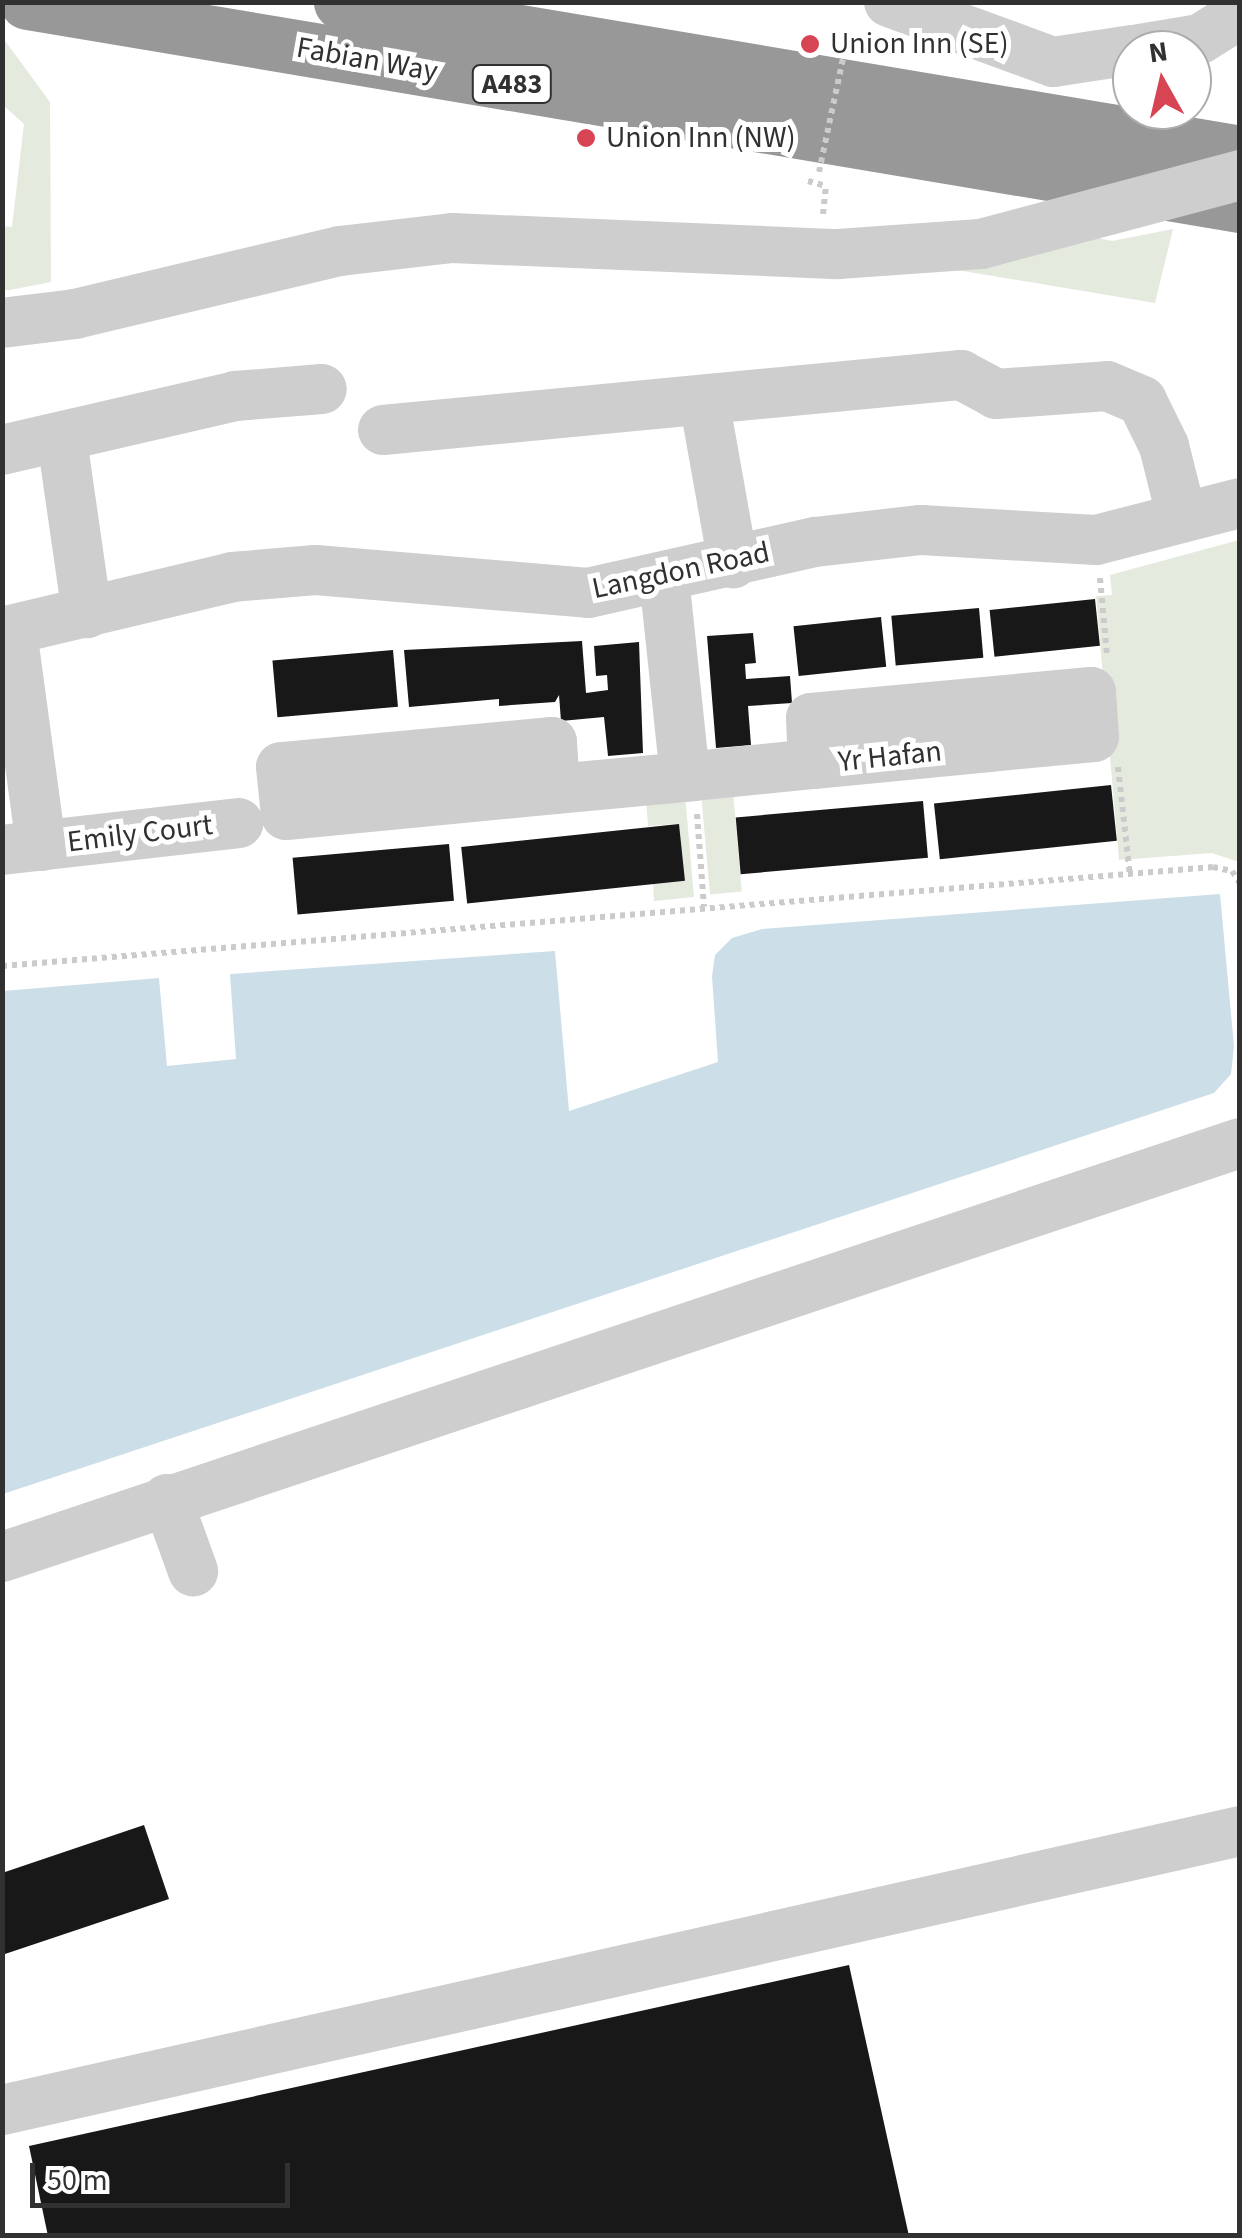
<!DOCTYPE html>
<html>
<head>
<meta charset="utf-8">
<style>
	body { margin:0 }
	#map { position:relative; width:1242px; height:2238px; overflow:hidden; background:#fff; font-family:"Source Sans 3",sans-serif }
	div>[style] { position:absolute }
	.green>* { inset:0; background:#e5eade; transform-origin:0 0 }
	.water>* { inset:0; background:#ccdfe8 }
	.building>* { inset:0; background:#181818; transform-origin:0 0 }
	.path>* { height:6px; margin-top:-3px; transform-origin:0; background:repeating-linear-gradient(90deg,#cbcbcb 0 5px,transparent 0 10px) }
	.minor>* { height:50px; margin:-25px; padding:0 25px; transform-origin:25px; border-radius:25px; background:#cecece }
	.highway>* { height:55px; margin:-27.5px; padding:0 27.5px; transform-origin:27.5px; border-radius:27.5px; background:#989898 }
	.path-bridge>* { height:6px; margin-top:-3px; transform-origin:0; background:repeating-linear-gradient(90deg,#cbcbcb 0 5px,transparent 0 10px) }
	.minor-bridge>* { height:50px; margin:-25px; padding:0 25px; transform-origin:25px; border-radius:25px; background:#cecece }
	.dots>* { width:28px; height:28px; translate:-50% -50%; box-sizing:border-box; border:5px solid #fff; border-radius:50% }
	span { translate:-50% -50%; white-space:nowrap; text-align:center; line-height:1.15; -webkit-text-stroke:10px #fff; paint-order:stroke }
	.shield-label span { padding:2px 8px; background:#fff; border:2px solid; border-radius:8px; -webkit-text-stroke-width:0 }
	.shield-label { font-size:28px; color:#313131; font-weight:700 }
	.poi-label { font-size:30px; color:#313131 }
	.left { translate:0 -50%; text-align:left }
	.street-label { font-size:30px; color:#313131 }
	.frame { position:absolute; inset:0; border:5px solid #313131; pointer-events:none }
	.north { position:absolute; left:1112px; top:30px; width:100px; height:100px; box-sizing:border-box; background:#fff; border:2px solid #adadad; border-radius:50%; rotate:352deg; font-size:28px; font-weight:700; line-height:40px; text-align:center; color:#313131 }
	.north::after { content:''; display:block; margin:auto; width:35px; height:45px; background:#d74555; clip-path:polygon(50% 0,100% 100%,50% 72%,0 100%) }
	.scale { position:absolute; left:30px; top:2163px; width:260px; height:45px; box-sizing:border-box; border:5px solid #313131; border-top:0; padding-left:12px; font-size:30px; line-height:35px; white-space:nowrap; color:#313131; -webkit-text-stroke:8px #fff; paint-order:stroke }
</style>
</head>
<body>
<div id="map">
	<div class="green">
		<div style="clip-path:polygon(3px 38px,50px 102px,51px 282px,10px 290px,3px 290px,3px 226px,12px 227px,24px 124px,3px 105px)"></div>
		<div style="clip-path:polygon(1173px 229px,1155px 303px,951px 269px,1084px 235px,1112px 241px)"></div>
		<div style="clip-path:polygon(1239px 540px,1239px 862px,1212px 853px,1119px 860px,1096px 596px,1112px 595px,1110px 575px)"></div>
		<div style="left:733px;top:791px;width:101px;height:32px;rotate:85deg"></div>
		<div style="clip-path:polygon(685px 794px,694px 897px,654px 901px,653px 883px,684px 880px,679px 824px,648px 826px,646px 799px)"></div>
	</div>
	<div class="water">
		<div style="clip-path:polygon(1220px 894px,1234px 1046px,1231px 1074px,1214px 1093px,3px 1494px,3px 991px,159px 978px,167px 1066px,236px 1059px,230px 974px,555px 951px,569px 1111px,718px 1062px,712px 976px,715px 955px,732px 938px,762px 929px)"></div>
	</div>
	<div class="building">
		<div style="left:1095px;top:599px;width:47px;height:106px;rotate:84deg"></div>
		<div style="left:979px;top:608px;width:50px;height:88px;rotate:85deg"></div>
		<div style="left:881px;top:617px;width:50px;height:88px;rotate:84deg"></div>
		<div style="clip-path:polygon(753px 633px,756px 663px,745px 664px,746px 679px,790px 676px,792px 703px,748px 706px,751px 745px,716px 748px,707px 636px)"></div>
		<div style="clip-path:polygon(582px 641px,586px 693px,608px 690px,607px 675px,596px 676px,594px 646px,639px 642px,643px 753px,608px 756px,604px 717px,561px 721px,559px 695px,555px 702px,499px 706px,499px 699px,409px 707px,404px 650px)"></div>
		<div style="left:393px;top:650px;width:57px;height:121px;rotate:85deg"></div>
		<div style="left:1111px;top:785px;width:56px;height:178px;rotate:84deg"></div>
		<div style="left:923px;top:801px;width:57px;height:188px;rotate:85deg"></div>
		<div style="left:679px;top:824px;width:57px;height:219px;rotate:84deg"></div>
		<div style="left:449px;top:844px;width:57px;height:157px;rotate:85deg"></div>
		<div style="clip-path:polygon(144px 1825px,169px 1899px,2px 1955px,2px 1873px)"></div>
		<div style="clip-path:polygon(849px 1965px,909px 2236px,48px 2236px,29px 2146px)"></div>
	</div>
	<div class="path">
		<div style="left:808px;top:181px;width:19px;rotate:16deg"></div>
		<div style="left:823px;top:214px;width:27px;rotate:-84deg"></div>
		<div style="left:1100px;top:578px;width:77px;rotate:84.8deg"></div>
		<div style="left:1118px;top:767px;width:109px;rotate:83.7deg"></div>
		<div style="left:697px;top:814px;width:93px;rotate:85.7deg"></div>
		<div style="left:2px;top:966px;width:1215px;rotate:-4.67deg"></div>
		<div style="left:1213px;top:867px;width:19px;rotate:12deg"></div>
		<div style="left:1232px;top:871px;width:15px;rotate:58deg"></div>
	</div>
	<div class="minor">
		<div style="left:889px;top:2px;width:175px;rotate:20.1deg"></div>
		<div style="left:1053px;top:62px;width:80px;rotate:-8.6deg"></div>
		<div style="left:1134px;top:50px;width:67px;rotate:-9.5deg"></div>
		<div style="left:1200px;top:39px;width:47px;rotate:-32deg"></div>
		<div style="left:2px;top:323px;width:74px;rotate:-7deg"></div>
		<div style="left:75px;top:314px;width:272px;rotate:-13.4deg"></div>
		<div style="left:340px;top:251px;width:113px;rotate:-6.6deg"></div>
		<div style="left:452px;top:238px;width:386px;rotate:2.4deg"></div>
		<div style="left:838px;top:254px;width:143px;rotate:-4deg"></div>
		<div style="left:704px;top:400px;width:166px;rotate:79.9deg"></div>
		<div style="left:383px;top:430px;width:581px;rotate:-5.44deg"></div>
		<div style="left:961px;top:375px;width:40px;rotate:28deg"></div>
		<div style="left:996px;top:394px;width:111px;rotate:-4.1deg"></div>
		<div style="left:1107px;top:386px;width:38px;rotate:23deg"></div>
		<div style="left:1142px;top:401px;width:50px;rotate:63.9deg"></div>
		<div style="left:1164px;top:446px;width:70px;rotate:76deg"></div>
		<div style="left:62px;top:440px;width:175px;rotate:81.8deg"></div>
		<div style="left:2px;top:450px;width:239px;rotate:-13deg"></div>
		<div style="left:235px;top:396px;width:87px;rotate:-4.6deg"></div>
		<div style="left:664px;top:577px;width:201px;rotate:84deg"></div>
		<div style="left:12px;top:631px;width:217px;rotate:82.3deg"></div>
		<div style="left:2px;top:632px;width:236px;rotate:-13.4deg"></div>
		<div style="left:232px;top:577px;width:84px;rotate:-4.8deg"></div>
		<div style="left:316px;top:570px;width:273px;rotate:4.8deg"></div>
		<div style="left:588px;top:593px;width:233px;rotate:-12.7deg"></div>
		<div style="left:815px;top:542px;width:107px;rotate:-6.5deg"></div>
		<div style="left:921px;top:530px;width:175px;rotate:3.3deg"></div>
		<div style="left:1096px;top:540px;width:149px;rotate:-14.4deg"></div>
		<div style="left:555px;top:789px;width:47px;rotate:-93.7deg"></div>
		<div style="left:552px;top:742px;width:272px;rotate:174.7deg"></div>
		<div style="left:281px;top:767px;width:48px;rotate:84.1deg"></div>
		<div style="left:286px;top:815px;width:270px;rotate:-5.5deg"></div>
		<div style="left:555px;top:789px;width:140px;rotate:-5.3deg"></div>
		<div style="left:694px;top:776px;width:120px;rotate:-5.8deg"></div>
		<div style="left:813px;top:764px;width:177px;rotate:-5.5deg"></div>
		<div style="left:989px;top:747px;width:105px;rotate:-5.4deg"></div>
		<div style="left:1094px;top:737px;width:45px;rotate:-93.8deg"></div>
		<div style="left:1091px;top:692px;width:281px;rotate:174.7deg"></div>
		<div style="left:811px;top:718px;width:46px;rotate:87.5deg"></div>
		<div style="left:2px;top:850px;width:238px;rotate:-6.5deg"></div>
		<div style="left:167px;top:1499px;width:77px;rotate:70.1deg"></div>
		<div style="left:2px;top:1557px;width:1305px;rotate:-18.49deg"></div>
		<div style="left:2px;top:2110px;width:1269px;rotate:-12.7deg"></div>
	</div>
	<div class="highway">
		<div style="left:27px;top:2px;width:1230px;rotate:9.5deg"></div>
		<div style="left:341px;top:2px;width:912px;rotate:9.53deg"></div>
	</div>
	<div class="path-bridge">
		<div style="left:819px;top:172px;width:131px;rotate:-78.1deg"></div>
	</div>
	<div class="minor-bridge">
		<div style="left:981px;top:244px;width:268px;rotate:-14.9deg"></div>
	</div>
	<div class="dots">
		<div style="left:810px;top:44px;background:#d74555"></div>
		<div style="left:586px;top:138px;background:#d74555"></div>
	</div>
	<div class="shield-label">
		<span style="left:512px;top:84px">A483</span>
	</div>
	<div class="poi-label">
		<span class="left" style="left:830px;top:44px">Union Inn (SE)</span>
		<span class="left" style="left:606px;top:138px">Union Inn (NW)</span>
	</div>
	<div class="street-label">
		<span style="left:367px;top:60px;rotate:10deg">Fabian Way</span>
		<span style="left:681px;top:571px;rotate:-12deg">Langdon Road</span>
		<span style="left:890px;top:757px;rotate:-6deg">Yr Hafan</span>
		<span style="left:140px;top:834px;rotate:-7deg">Emily Court</span>
	</div>
	<div class="frame"></div>
	<div class="north">N</div>
	<div class="scale">50 m</div>
</div>
</body>
</html>
